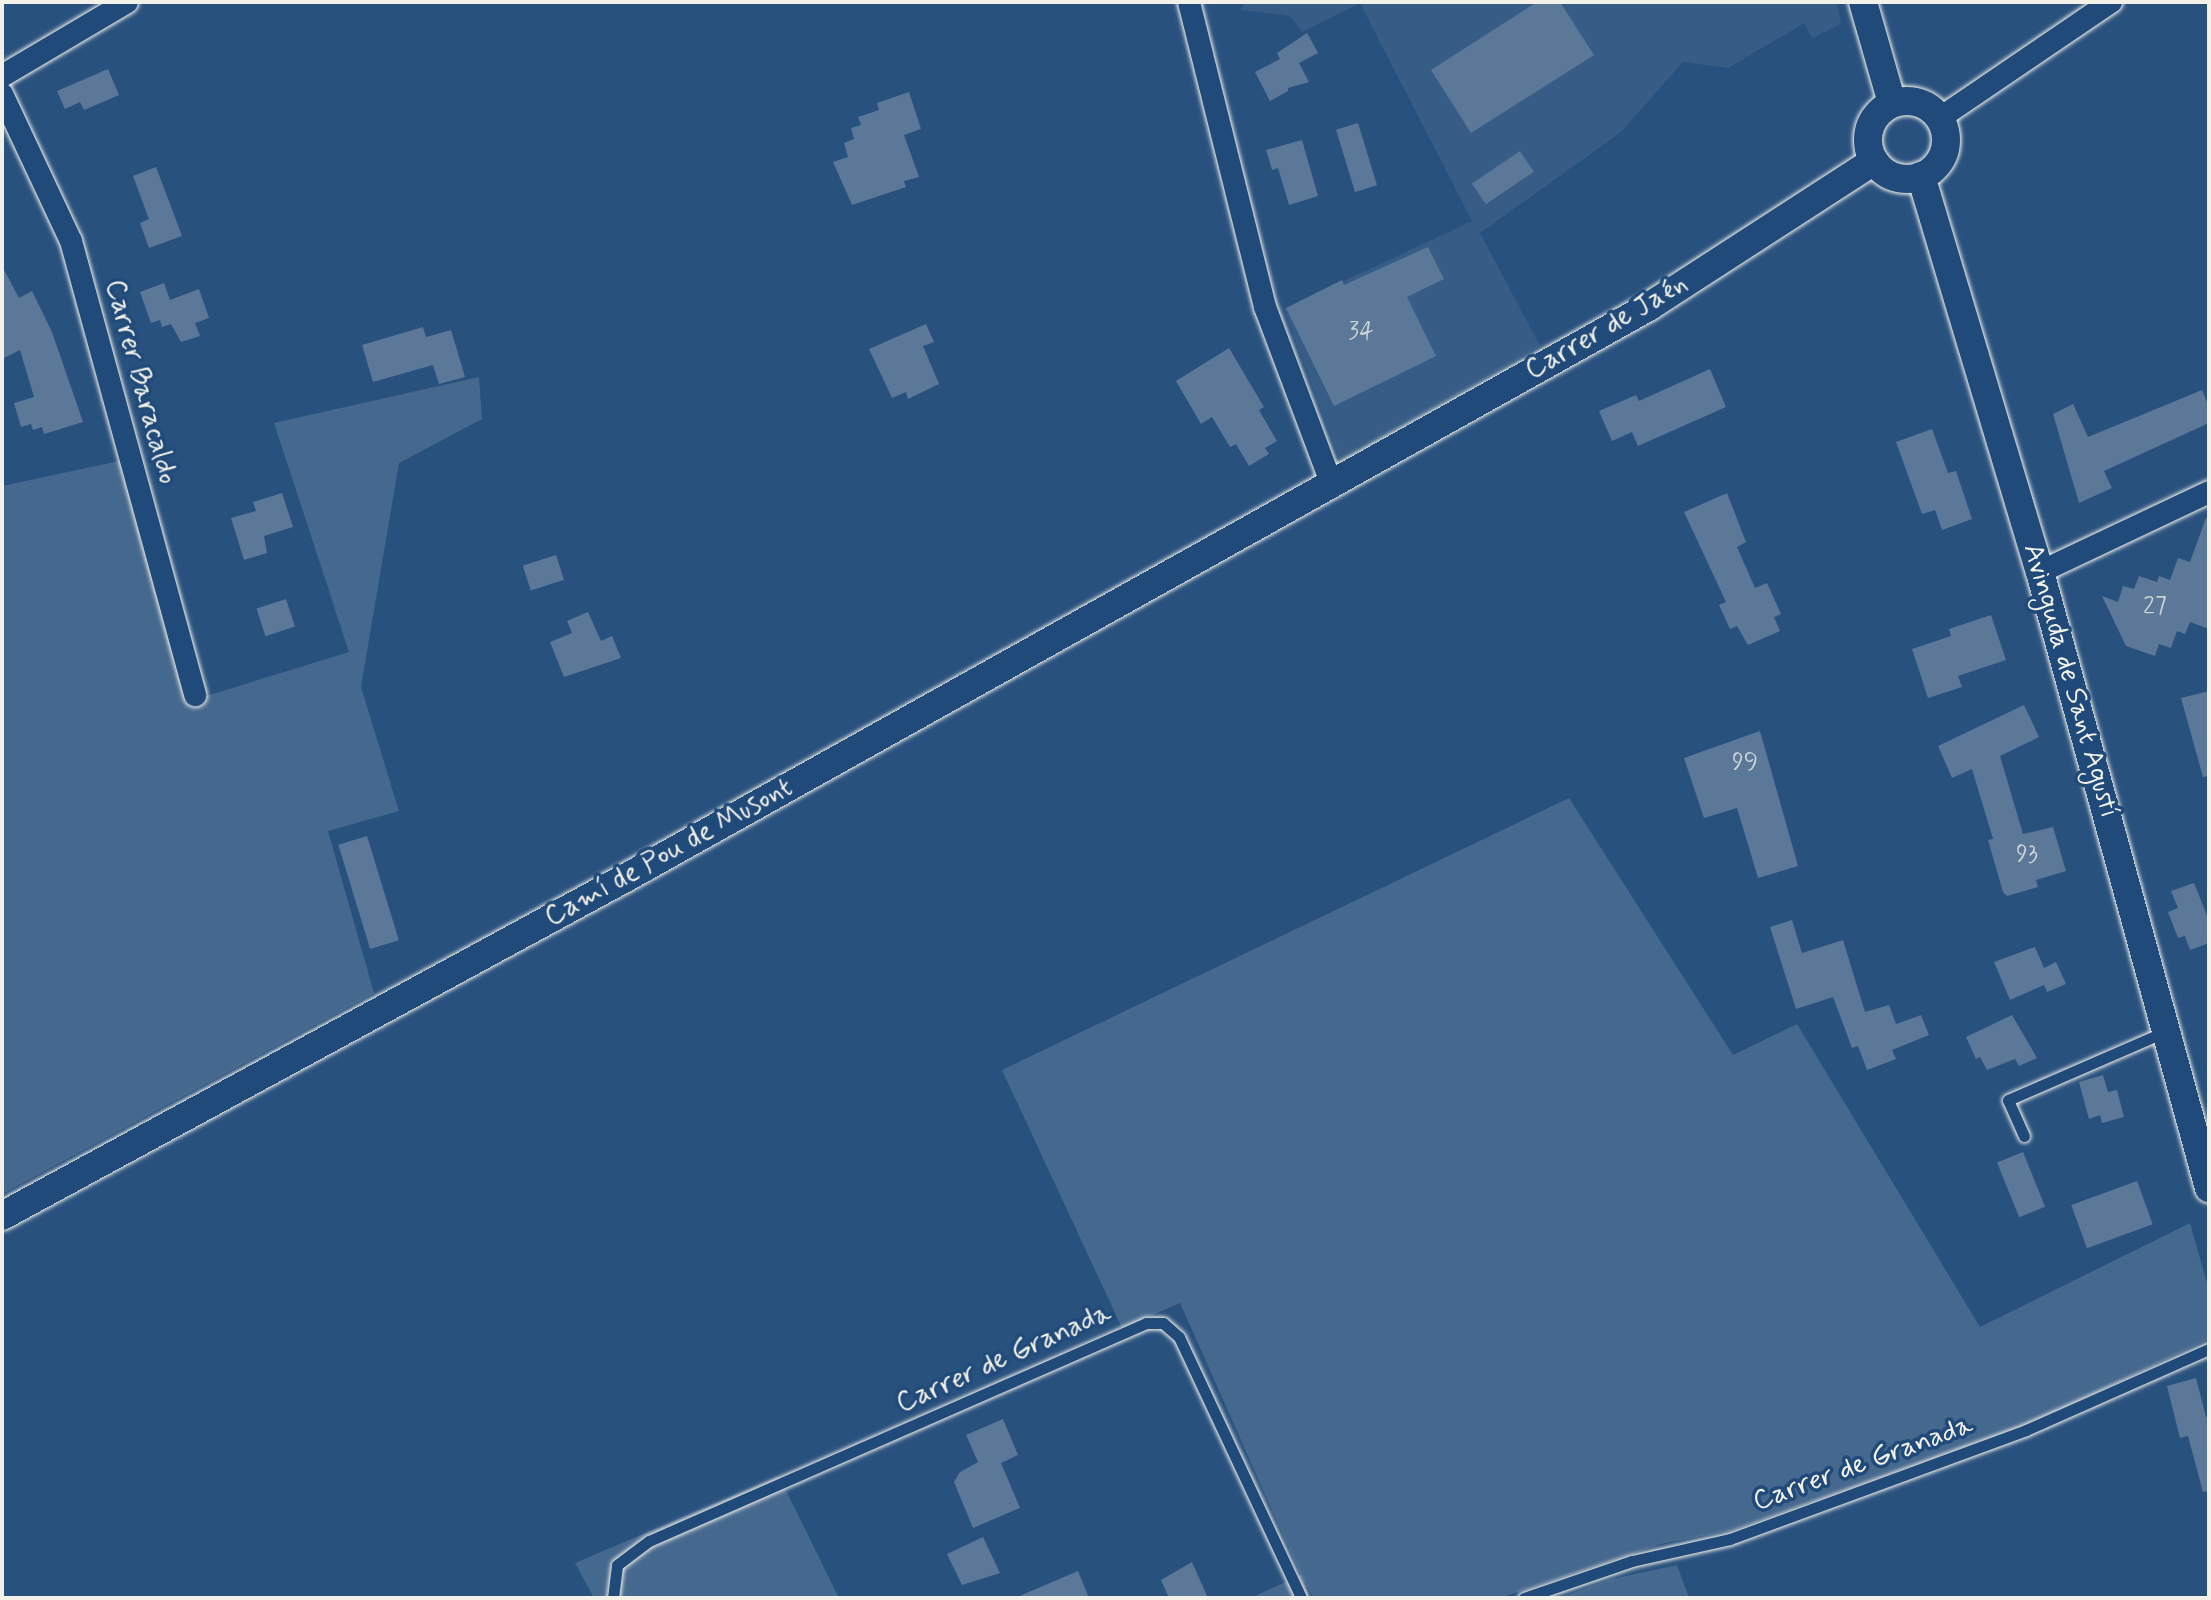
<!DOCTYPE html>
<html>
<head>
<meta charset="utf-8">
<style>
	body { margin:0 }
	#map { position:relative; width:2211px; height:1600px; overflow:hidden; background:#28517e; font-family:Mynerve,sans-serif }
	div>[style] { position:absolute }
	.built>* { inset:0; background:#375d86 }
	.green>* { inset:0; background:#45688e }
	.building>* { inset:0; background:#5b7899; transform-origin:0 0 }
	.roads { filter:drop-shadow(0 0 2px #f4f1e8) drop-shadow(0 0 2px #f4f1e8) }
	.service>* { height:11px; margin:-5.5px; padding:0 5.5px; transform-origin:5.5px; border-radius:5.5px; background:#1f4a7a }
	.minor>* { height:22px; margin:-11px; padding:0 11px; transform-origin:11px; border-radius:11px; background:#1f4a7a }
	.tertiary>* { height:28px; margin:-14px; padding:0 14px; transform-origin:14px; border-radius:14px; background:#1f4a7a }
	.tertiary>.ring { margin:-14px; padding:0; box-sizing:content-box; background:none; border:28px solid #1f4a7a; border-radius:50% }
	span { translate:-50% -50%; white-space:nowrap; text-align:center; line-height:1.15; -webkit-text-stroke:7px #1f4a7a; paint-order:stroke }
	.number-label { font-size:24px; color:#ced3d4 }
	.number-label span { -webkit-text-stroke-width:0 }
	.street-label { font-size:28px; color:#f4f1e8 }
	.frame { position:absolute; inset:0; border:4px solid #f4f1e8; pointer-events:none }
</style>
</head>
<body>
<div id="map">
	<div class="built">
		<div style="clip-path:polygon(1244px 2px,1837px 2px,1841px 24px,1812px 38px,1804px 23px,1728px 68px,1683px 62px,1621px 132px,1480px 233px,1540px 346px,1341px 462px,1284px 309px,1472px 221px,1360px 3px,1302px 32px,1290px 16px,1241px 10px)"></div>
	</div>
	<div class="green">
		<div style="clip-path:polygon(479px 377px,482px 419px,399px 463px,361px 687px,399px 811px,328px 831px,374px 993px,2px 1194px,2px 486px,124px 460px,190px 701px,349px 652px,274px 423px)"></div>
		<div style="clip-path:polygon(1569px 798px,1733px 1055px,1797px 1024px,1980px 1327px,2190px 1223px,2209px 1290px,2209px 1339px,2034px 1422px,1730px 1531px,1664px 1543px,1500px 1598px,1314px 1598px,1304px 1581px,1309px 1598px,1251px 1598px,1301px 1575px,1180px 1303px,1122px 1328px,1002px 1070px)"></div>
		<div style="clip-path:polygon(779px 1476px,839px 1598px,594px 1598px,575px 1563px)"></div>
		<div style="clip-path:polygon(1677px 1565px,1689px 1598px,1559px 1598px,1612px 1579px)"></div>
	</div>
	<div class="building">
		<div style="clip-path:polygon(1537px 2px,1560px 2px,1594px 55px,1471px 133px,1431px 70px)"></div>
		<div style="clip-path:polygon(1307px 33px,1318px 53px,1299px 63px,1309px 82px,1288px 88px,1288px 91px,1270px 101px,1255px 72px,1280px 59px,1277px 53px)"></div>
		<div style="clip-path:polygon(108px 69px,119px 95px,84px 110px,80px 102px,65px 109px,57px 91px)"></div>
		<div style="clip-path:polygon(909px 92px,921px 129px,904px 135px,919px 177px,904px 181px,906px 187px,852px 205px,833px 162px,848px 157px,844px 143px,854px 139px,851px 128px,861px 125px,858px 117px,879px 110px,877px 103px)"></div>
		<div style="left:1358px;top:123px;width:65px;height:23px;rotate:73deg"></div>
		<div style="clip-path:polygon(1302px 140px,1318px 196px,1289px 205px,1278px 168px,1272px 170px,1266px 150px)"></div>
		<div style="left:1520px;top:151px;width:25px;height:58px;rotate:56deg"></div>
		<div style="clip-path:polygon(156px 167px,182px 236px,149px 248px,140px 223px,149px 219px,133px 176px)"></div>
		<div style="clip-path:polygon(1428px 247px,1444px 279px,1407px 297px,1436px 356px,1334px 406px,1286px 308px,1342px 280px,1344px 285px)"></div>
		<div style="clip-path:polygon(2px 266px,19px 298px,32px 291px,52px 332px,83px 422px,44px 434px,42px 427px,33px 430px,31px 424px,21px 427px,14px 403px,34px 397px,20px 350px,2px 359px)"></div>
		<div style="clip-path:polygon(164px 283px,170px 300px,199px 289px,209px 318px,195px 323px,200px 336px,181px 342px,171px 324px,162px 327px,160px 320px,151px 323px,140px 292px)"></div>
		<div style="clip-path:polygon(926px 324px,934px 342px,923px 346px,939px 384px,908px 399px,906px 392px,892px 398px,869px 349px)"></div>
		<div style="clip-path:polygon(423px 327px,426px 337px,451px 330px,465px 377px,439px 384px,433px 365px,373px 382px,362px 345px)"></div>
		<div style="clip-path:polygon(1229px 348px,1264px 407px,1259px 410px,1277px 441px,1265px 448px,1269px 454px,1249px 466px,1236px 444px,1230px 447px,1212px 417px,1201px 424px,1176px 381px)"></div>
		<div style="clip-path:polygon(1710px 369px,1726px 407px,1638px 446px,1632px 432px,1612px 441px,1599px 411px,1636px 395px,1639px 401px)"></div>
		<div style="clip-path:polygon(2202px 390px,2209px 407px,2209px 423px,2104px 471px,2112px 488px,2079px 503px,2053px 414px,2073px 404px,2088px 437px)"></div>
		<div style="clip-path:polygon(1932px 429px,1948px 473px,1956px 471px,1972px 519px,1942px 530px,1935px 510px,1922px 514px,1896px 442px)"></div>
		<div style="clip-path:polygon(282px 493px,293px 527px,264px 536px,267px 553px,244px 560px,231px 518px,256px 511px,253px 502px)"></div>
		<div style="clip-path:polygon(1727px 493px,1746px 542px,1737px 547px,1755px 588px,1767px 583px,1781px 614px,1774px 617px,1780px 631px,1748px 645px,1737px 626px,1730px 629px,1719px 605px,1726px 602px,1684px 512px)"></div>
		<div style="clip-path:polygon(2206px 518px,2209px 518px,2209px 629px,2190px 622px,2185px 634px,2177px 631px,2171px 648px,2159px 644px,2155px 656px,2126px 646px,2102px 596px,2118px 602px,2123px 586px,2134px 589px,2139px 576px,2157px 582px,2159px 576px,2170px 580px,2178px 558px,2190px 562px)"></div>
		<div style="left:556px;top:555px;width:26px;height:35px;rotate:72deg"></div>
		<div style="left:286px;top:599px;width:29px;height:31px;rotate:72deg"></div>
		<div style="clip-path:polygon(588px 612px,601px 641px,612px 636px,621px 658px,564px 677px,550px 642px,572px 633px,567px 621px)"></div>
		<div style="clip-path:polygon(1991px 615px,2006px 660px,1958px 676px,1962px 687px,1928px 698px,1912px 649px,1951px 636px,1949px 629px)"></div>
		<div style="clip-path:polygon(2209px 691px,2209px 776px,2203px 777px,2181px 698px)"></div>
		<div style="clip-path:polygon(2024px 705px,2039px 737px,2000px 756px,2023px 834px,2053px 827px,2066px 871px,2036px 880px,2038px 887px,2007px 896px,2003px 892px,1988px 840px,1993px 839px,1972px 769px,1952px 778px,1938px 746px)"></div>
		<div style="clip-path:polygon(1760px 731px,1798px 866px,1758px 878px,1737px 808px,1704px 818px,1684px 758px)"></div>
		<div style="left:367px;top:836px;width:109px;height:30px;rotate:73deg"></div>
		<div style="clip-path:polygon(2194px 883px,2209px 920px,2209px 943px,2190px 950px,2185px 936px,2178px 938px,2168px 912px,2178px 908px,2171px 891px)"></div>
		<div style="clip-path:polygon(1792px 920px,1802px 953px,1843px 940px,1865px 1012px,1889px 1005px,1896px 1024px,1921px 1015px,1929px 1035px,1892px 1050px,1896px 1059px,1867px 1070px,1858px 1046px,1852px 1048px,1833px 997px,1796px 1009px,1770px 927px)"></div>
		<div style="clip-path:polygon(2035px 947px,2044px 968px,2056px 962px,2066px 984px,2047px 992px,2044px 985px,2010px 1000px,1994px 962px)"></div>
		<div style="clip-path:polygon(2012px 1015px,2037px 1058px,2019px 1066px,2015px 1059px,1987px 1070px,1980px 1057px,1976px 1059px,1966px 1037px)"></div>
		<div style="clip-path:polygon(2103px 1075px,2108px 1092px,2117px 1090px,2124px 1117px,2102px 1123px,2100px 1115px,2089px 1119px,2079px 1082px)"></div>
		<div style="left:2023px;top:1152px;width:59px;height:28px;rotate:68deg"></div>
		<div style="left:2137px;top:1181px;width:46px;height:70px;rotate:70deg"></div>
		<div style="clip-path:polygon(2196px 1378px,2206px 1417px,2209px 1417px,2209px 1491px,2203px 1492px,2188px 1436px,2180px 1438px,2167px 1386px)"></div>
		<div style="clip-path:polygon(1003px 1419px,1018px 1455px,1001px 1463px,1020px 1508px,973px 1528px,954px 1482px,960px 1472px,978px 1462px,966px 1435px)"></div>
		<div style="clip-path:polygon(983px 1537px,1000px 1573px,962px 1585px,947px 1554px)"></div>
		<div style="clip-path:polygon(1192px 1562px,1208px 1598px,1169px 1598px,1161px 1580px)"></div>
		<div style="clip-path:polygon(1078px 1571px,1089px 1598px,1015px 1598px)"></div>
	</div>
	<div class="roads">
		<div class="service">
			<div style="left:2024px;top:1136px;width:39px;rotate:-114deg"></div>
			<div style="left:2008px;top:1100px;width:173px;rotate:-23.5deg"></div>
			<div style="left:613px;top:1598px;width:33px;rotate:-83deg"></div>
			<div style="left:617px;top:1565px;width:40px;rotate:-37deg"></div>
			<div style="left:649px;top:1541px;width:543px;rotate:-23.68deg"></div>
			<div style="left:1146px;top:1323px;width:17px"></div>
			<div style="left:1163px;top:1323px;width:21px;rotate:41deg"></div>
			<div style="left:1179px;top:1337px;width:288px;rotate:64.9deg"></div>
			<div style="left:1524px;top:1598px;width:114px;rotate:-18.9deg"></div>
			<div style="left:1632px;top:1561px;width:100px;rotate:-12.7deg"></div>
			<div style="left:1730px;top:1539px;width:315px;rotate:-20.2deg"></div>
			<div style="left:2026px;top:1430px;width:200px;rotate:-23.9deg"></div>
		</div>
		<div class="minor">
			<div style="left:1189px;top:2px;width:314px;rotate:76deg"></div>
			<div style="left:1265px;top:307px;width:190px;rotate:69.4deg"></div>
			<div style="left:2px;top:76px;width:145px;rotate:-30.6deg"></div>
			<div style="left:2px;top:94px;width:162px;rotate:64.9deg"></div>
			<div style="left:71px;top:241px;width:471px;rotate:74.7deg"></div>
			<div style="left:1940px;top:118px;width:207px;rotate:-34.2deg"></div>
			<div style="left:2040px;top:572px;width:187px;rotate:-25.3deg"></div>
		</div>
		<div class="tertiary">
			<div style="left:1863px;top:2px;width:105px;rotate:74deg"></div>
			<div class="ring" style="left:1868px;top:101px;width:50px;height:50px"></div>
			<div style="left:1921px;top:176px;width:413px;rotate:73.3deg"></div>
			<div style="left:2040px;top:572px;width:639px;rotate:74.66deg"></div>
			<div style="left:2px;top:1216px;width:713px;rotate:-28.47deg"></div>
			<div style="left:629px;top:876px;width:1169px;rotate:-29.17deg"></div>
			<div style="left:1650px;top:306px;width:267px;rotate:-32.9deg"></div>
		</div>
	</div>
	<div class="number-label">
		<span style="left:1361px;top:332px">34</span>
		<span style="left:2155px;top:607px">27</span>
		<span style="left:1745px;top:763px">99</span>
		<span style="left:2027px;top:855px">93</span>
	</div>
	<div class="street-label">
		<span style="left:1607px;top:328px;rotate:-30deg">Carrer de Jaén</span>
		<span style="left:140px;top:382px;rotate:75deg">Carrer Baracaldo</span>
		<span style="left:2070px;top:681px;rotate:74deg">Avinguda de Sant Agustí</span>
		<span style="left:669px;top:853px;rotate:-29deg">Camí de Pou de Musont</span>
		<span style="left:1004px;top:1359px;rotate:-24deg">Carrer de Granada</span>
		<span style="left:1863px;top:1464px;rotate:-20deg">Carrer de Granada</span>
	</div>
	<div class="frame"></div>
</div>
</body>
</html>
